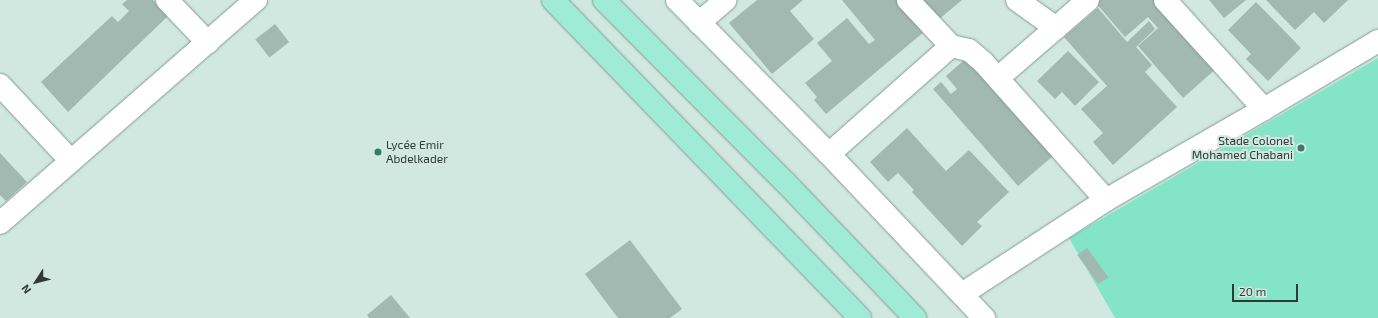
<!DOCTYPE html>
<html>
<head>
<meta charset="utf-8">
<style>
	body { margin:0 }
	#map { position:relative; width:1378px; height:318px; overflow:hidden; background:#d0e8df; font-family:"Exo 2",sans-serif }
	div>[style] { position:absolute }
	.green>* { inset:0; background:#84e4c6 }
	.building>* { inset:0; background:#a1b9b0; transform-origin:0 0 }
	.roads { filter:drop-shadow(0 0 1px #859c94) drop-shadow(0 0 1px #859c94) }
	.minor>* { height:22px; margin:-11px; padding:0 11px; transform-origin:11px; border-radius:11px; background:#fff }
	.major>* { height:22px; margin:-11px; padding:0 11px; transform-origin:11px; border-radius:11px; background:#a0ebd6 }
	.dots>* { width:11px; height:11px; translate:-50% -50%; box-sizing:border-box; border:2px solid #d0e8df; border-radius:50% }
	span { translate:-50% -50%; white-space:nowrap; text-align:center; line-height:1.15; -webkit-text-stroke:4px #d0e8df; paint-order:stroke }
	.poi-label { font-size:12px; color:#313a37 }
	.right { translate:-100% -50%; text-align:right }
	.left { translate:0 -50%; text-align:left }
	.north { position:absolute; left:16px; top:262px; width:40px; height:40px; -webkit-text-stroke:3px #d0e8df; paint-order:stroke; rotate:234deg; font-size:11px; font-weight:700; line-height:16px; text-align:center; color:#313a37 }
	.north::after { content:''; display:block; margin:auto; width:14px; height:18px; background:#313a37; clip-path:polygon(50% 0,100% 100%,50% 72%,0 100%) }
	.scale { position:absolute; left:1232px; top:284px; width:66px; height:18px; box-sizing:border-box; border:2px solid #313a37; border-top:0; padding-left:5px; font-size:12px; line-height:14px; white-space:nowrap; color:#313a37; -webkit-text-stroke:3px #d0e8df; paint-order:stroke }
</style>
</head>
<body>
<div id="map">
	<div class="green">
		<div style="clip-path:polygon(1378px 58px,1378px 318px,1115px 318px,1069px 238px)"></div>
	</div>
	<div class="building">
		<div style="clip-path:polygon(127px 0,153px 0,168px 16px,68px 112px,41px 82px,112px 16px,118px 22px,129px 11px,122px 4px)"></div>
		<div style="clip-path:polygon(757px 0,803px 0,790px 11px,814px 39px,772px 74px,729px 23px)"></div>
		<div style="clip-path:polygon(842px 0,962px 0,826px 114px,814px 100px,817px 97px,805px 83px,832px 61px,817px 43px,847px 18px,869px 44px,875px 40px)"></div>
		<div style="clip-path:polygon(1100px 0,1172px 0,1226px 60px,1183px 98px,1138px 46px,1158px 28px,1148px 17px,1125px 37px,1096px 3px)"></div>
		<div style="clip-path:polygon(1209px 0,1246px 0,1224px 18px)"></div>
		<div style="clip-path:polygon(1266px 0,1348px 0,1324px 23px,1314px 12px,1295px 30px)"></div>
		<div style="clip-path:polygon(1256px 2px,1301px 48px,1268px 81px,1246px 59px,1251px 54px,1228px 30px)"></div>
		<div style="clip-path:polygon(1098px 8px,1127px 42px,1149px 21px,1155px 29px,1136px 47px,1152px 65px,1145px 72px,1177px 107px,1113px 165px,1093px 142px,1103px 133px,1081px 109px,1107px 86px,1064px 37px)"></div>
		<div style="left:275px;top:24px;width:23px;height:25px;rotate:52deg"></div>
		<div style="clip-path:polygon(1068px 51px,1099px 82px,1075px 106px,1062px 92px,1055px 99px,1037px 81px)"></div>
		<div style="clip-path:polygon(972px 53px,1060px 150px,1018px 186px,933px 89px,941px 82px,951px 94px,957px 89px,946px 76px)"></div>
		<div style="clip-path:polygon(907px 128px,946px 171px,969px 150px,1009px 192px,977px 222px,982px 226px,962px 246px,912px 192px,914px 190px,898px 173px,888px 182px,870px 162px)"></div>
		<div style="clip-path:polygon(0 153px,27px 182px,6px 201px,0 195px)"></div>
		<div style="clip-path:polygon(630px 240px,682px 309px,670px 318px,618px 318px,585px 274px)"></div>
		<div style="left:1087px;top:248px;width:36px;height:12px;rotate:54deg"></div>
		<div style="clip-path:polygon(391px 295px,410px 318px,369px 318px,367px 315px)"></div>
	</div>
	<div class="roads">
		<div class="minor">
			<div style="left:167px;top:0;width:59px;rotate:46.4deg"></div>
			<div style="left:677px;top:0;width:216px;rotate:45.4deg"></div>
			<div style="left:829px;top:154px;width:226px;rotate:46.6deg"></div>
			<div style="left:908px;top:0;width:63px;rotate:46.9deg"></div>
			<div style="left:951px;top:46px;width:18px;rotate:13deg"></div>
			<div style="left:969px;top:50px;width:18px;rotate:41deg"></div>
			<div style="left:983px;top:62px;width:185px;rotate:48.3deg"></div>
			<div style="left:1017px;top:0;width:48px;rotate:35.7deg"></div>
			<div style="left:1165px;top:0;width:147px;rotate:47.8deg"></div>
			<div style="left:699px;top:23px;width:35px;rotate:-41deg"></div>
			<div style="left:998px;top:78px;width:119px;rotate:-40.9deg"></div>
			<div style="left:0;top:85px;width:104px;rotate:46.9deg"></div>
			<div style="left:829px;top:154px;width:163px;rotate:-41.5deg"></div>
			<div style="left:0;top:223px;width:340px;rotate:-41.1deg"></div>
			<div style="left:962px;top:294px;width:172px;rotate:-33.1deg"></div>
			<div style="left:1106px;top:200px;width:182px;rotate:-29.9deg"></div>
			<div style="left:1264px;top:109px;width:133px;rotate:-30.8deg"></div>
		</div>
		<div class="major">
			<div style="left:553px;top:0;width:442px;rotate:46deg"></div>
			<div style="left:604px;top:0;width:258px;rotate:45.2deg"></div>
			<div style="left:786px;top:183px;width:187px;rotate:46.3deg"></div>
		</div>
	</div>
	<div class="dots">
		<div style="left:1301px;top:148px;background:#3b7a67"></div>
		<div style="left:378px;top:152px;background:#3b7a67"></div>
	</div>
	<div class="poi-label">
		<span class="right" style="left:1293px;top:148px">Stade Colonel<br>Mohamed Chabani</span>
		<span class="left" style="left:386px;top:152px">Lycée Emir<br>Abdelkader</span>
	</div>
	<div class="north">N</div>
	<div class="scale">20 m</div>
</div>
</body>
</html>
